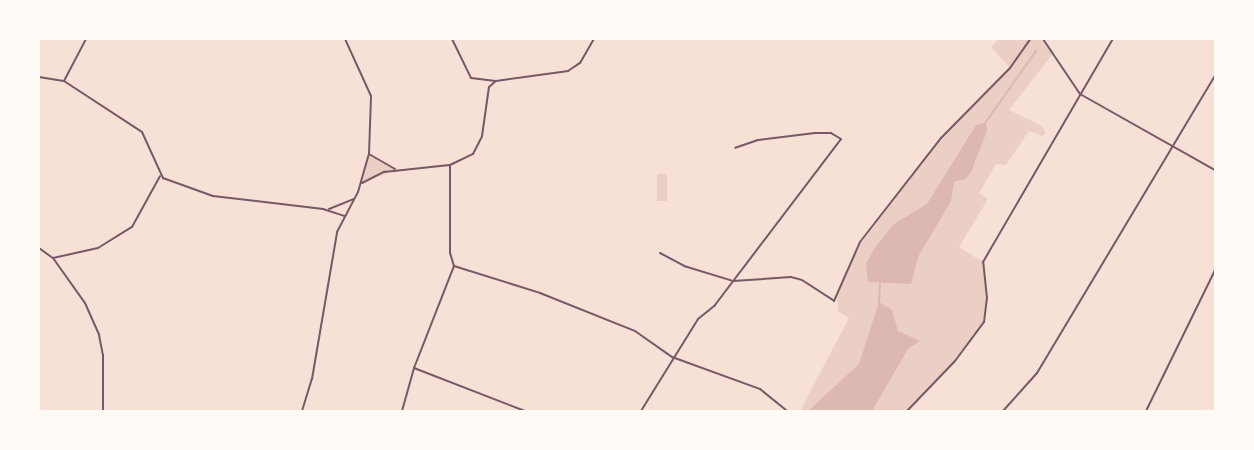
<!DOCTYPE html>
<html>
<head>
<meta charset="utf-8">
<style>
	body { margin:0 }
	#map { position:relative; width:1254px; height:450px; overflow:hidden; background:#f7e1d7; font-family:"IBM Plex Sans",sans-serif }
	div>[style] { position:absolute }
	.green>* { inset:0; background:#ebcfc5; transform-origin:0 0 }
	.water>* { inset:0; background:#dcb8b0 }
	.stream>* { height:1.5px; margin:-0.75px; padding:0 0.75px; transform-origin:0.75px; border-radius:0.75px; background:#dcb8b0 }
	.minor>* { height:2px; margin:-1px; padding:0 1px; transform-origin:1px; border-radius:1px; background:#755966 }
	span { translate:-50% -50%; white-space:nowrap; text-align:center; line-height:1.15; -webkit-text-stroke:6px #fffaf5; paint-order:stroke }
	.frame { position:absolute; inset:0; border:40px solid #fffaf5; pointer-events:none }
</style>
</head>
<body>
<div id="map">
	<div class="green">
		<div style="clip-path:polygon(999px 39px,1043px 39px,1054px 52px,1009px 110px,1042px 126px,1046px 133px,1042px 136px,1029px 131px,1006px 165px,996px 164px,979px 193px,988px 199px,959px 247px,983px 262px,987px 298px,984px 322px,955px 361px,907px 411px,800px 411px,849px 318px,838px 311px,837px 298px,855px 251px,941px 138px,1010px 68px,991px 47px)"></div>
		<div style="clip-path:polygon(369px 154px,396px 170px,362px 183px)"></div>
		<div style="left:657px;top:174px;width:10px;height:27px"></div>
	</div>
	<div class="water">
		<div style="clip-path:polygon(986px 122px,987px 131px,971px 172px,966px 179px,954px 182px,951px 201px,918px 257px,911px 284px,868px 282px,866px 264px,874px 249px,894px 224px,927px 204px,976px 125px)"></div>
		<div style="clip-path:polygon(879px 302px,892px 310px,898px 331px,920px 341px,908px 349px,872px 411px,808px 411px,859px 364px)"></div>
	</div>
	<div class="stream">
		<div style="left:986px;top:122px;width:87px;rotate:-54.8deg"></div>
		<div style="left:879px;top:303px;width:19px;rotate:-87deg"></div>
	</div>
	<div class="minor">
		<div style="left:452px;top:39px;width:43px;rotate:64deg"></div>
		<div style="left:471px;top:78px;width:25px;rotate:7deg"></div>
		<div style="left:1043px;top:39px;width:66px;rotate:56.1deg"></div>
		<div style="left:1080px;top:94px;width:155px;rotate:29.4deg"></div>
		<div style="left:39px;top:77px;width:25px;rotate:9deg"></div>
		<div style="left:64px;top:81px;width:93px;rotate:33.2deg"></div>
		<div style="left:142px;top:132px;width:51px;rotate:65.5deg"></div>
		<div style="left:163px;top:178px;width:53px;rotate:19.8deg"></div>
		<div style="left:213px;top:196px;width:111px;rotate:6.7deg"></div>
		<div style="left:323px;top:209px;width:23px;rotate:18deg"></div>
		<div style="left:64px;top:81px;width:47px;rotate:-62.4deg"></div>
		<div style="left:369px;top:154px;width:30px;rotate:30deg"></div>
		<div style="left:362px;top:183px;width:25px;rotate:-27deg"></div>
		<div style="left:384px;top:172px;width:66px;rotate:-6.1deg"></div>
		<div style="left:450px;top:165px;width:25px;rotate:-26deg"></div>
		<div style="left:473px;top:154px;width:20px;rotate:-63deg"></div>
		<div style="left:482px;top:136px;width:49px;rotate:-81.9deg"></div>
		<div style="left:489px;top:87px;width:9px;rotate:-41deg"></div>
		<div style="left:496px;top:81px;width:73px;rotate:-7.9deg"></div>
		<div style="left:568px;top:71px;width:14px;rotate:-34deg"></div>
		<div style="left:580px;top:63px;width:28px;rotate:-60deg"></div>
		<div style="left:329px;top:209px;width:27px;rotate:-22deg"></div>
		<div style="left:39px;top:248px;width:17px;rotate:36deg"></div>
		<div style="left:53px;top:258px;width:55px;rotate:54.6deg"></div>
		<div style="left:85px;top:303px;width:35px;rotate:66deg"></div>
		<div style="left:99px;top:335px;width:20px;rotate:79deg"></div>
		<div style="left:103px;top:355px;width:56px;rotate:90deg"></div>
		<div style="left:660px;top:253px;width:27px;rotate:28deg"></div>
		<div style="left:684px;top:266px;width:51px;rotate:17deg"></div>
		<div style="left:733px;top:281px;width:58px;rotate:-3.9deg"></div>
		<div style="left:791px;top:277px;width:11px;rotate:15deg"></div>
		<div style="left:802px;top:280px;width:38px;rotate:33deg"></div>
		<div style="left:834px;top:301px;width:64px;rotate:-66.2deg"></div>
		<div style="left:860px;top:242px;width:132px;rotate:-52.1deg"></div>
		<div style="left:941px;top:138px;width:98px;rotate:-45.4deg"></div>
		<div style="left:1010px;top:68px;width:35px;rotate:-55deg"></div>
		<div style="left:53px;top:258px;width:46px;rotate:-12.5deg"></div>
		<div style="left:98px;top:248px;width:40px;rotate:-32deg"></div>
		<div style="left:132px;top:227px;width:58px;rotate:-61.2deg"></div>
		<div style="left:454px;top:266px;width:90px;rotate:17.4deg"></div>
		<div style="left:540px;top:293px;width:102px;rotate:21.8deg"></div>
		<div style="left:635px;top:331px;width:45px;rotate:35.1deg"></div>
		<div style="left:672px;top:357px;width:94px;rotate:20deg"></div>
		<div style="left:760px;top:389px;width:35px;rotate:39deg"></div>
		<div style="left:414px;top:368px;width:119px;rotate:21.2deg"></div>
		<div style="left:302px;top:411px;width:34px;rotate:-73deg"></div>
		<div style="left:312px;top:379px;width:149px;rotate:-80.3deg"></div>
		<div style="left:337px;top:232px;width:45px;rotate:-62.3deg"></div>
		<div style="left:358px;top:192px;width:40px;rotate:-74deg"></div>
		<div style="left:369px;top:154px;width:58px;rotate:-88deg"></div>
		<div style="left:371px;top:96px;width:63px;rotate:-114.5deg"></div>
		<div style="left:402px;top:411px;width:45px;rotate:-74.4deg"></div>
		<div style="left:414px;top:368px;width:110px;rotate:-68.6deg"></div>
		<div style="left:454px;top:266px;width:14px;rotate:-107deg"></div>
		<div style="left:450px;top:253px;width:88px;rotate:-90deg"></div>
		<div style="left:641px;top:411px;width:108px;rotate:-58.2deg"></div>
		<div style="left:698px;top:319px;width:22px;rotate:-39deg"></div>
		<div style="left:715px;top:305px;width:208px;rotate:-52.8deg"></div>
		<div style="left:841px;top:139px;width:12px;rotate:-149deg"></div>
		<div style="left:831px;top:133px;width:16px;rotate:180deg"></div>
		<div style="left:815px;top:133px;width:57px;rotate:173deg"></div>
		<div style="left:758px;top:140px;width:24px;rotate:161deg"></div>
		<div style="left:907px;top:411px;width:69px;rotate:-46.2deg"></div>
		<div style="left:955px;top:361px;width:49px;rotate:-53.4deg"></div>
		<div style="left:984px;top:322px;width:24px;rotate:-83deg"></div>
		<div style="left:987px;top:298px;width:36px;rotate:-96deg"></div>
		<div style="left:983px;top:262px;width:258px;rotate:-59.8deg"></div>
		<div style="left:1003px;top:411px;width:51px;rotate:-48.2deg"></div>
		<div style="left:1037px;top:373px;width:347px;rotate:-59.1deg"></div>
		<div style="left:1146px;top:411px;width:157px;rotate:-63.9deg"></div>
	</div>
	<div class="frame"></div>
</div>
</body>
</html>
